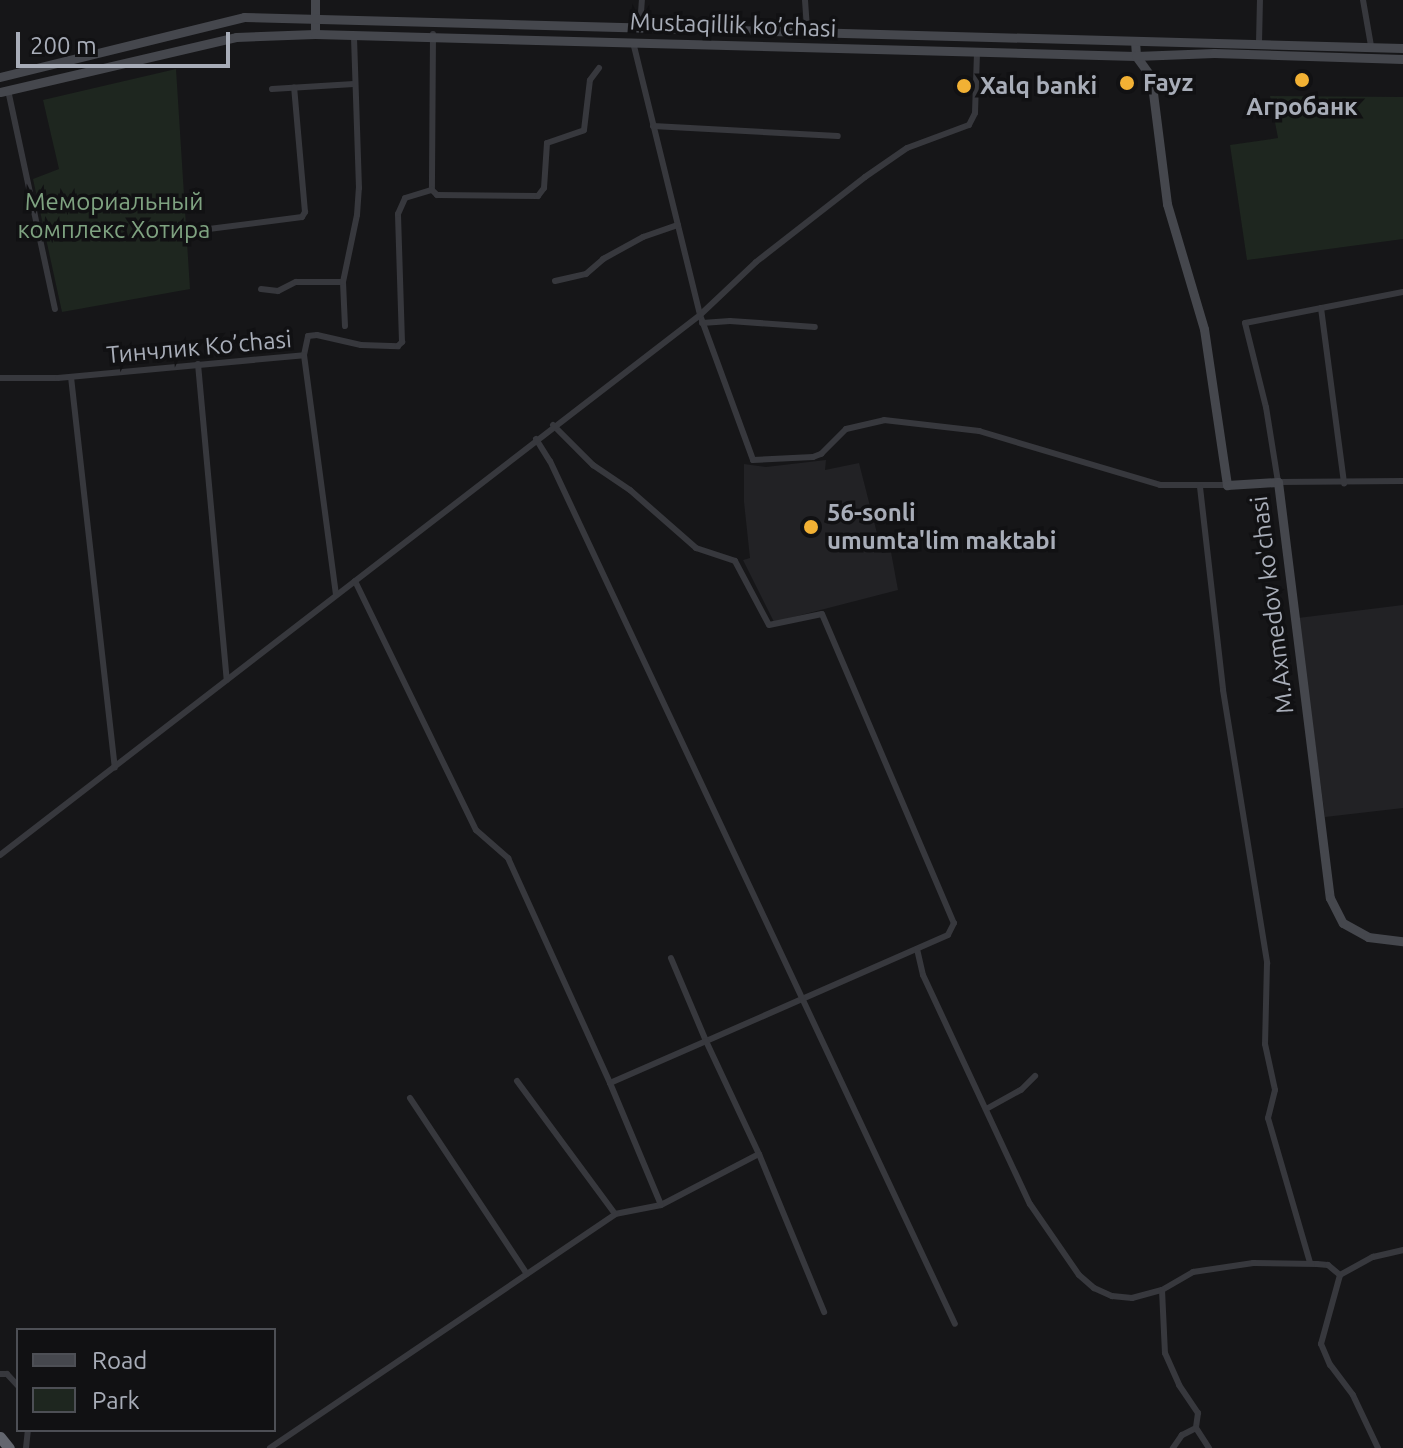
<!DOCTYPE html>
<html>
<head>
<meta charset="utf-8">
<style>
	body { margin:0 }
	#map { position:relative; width:1403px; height:1448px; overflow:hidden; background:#161618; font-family:Ubuntu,sans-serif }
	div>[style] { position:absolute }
	.built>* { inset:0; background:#222225 }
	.green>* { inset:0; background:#1e261f }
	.street>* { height:6px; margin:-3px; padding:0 3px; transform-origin:3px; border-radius:3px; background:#37383d }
	.secondary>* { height:9px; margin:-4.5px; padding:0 4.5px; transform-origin:4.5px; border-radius:4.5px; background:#45474d }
	.highway>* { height:11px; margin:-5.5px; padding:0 5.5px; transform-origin:5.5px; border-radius:5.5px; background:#63666e }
	.dots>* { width:22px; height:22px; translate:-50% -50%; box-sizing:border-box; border:4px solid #111113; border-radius:50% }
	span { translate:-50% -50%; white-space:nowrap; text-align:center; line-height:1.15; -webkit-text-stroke:7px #111113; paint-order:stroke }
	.street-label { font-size:24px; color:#a8adb8 }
	.poi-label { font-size:24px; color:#a8adb8; font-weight:700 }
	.left { translate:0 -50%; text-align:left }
	.park-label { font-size:24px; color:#7fa381 }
	.legend { position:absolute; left:16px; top:1328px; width:260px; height:104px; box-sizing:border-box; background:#111113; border:2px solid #4d4f55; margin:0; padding:10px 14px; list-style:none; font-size:24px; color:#a8adb8 }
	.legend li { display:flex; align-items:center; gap:16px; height:40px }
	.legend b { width:40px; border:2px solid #4d4f55 }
	.scale { position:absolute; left:16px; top:32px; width:214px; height:36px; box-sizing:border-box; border:4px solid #a8adb8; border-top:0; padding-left:10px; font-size:24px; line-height:28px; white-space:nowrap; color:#a8adb8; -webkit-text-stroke:6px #111113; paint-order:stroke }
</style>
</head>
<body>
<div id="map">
	<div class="built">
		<div style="clip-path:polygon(826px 460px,825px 470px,859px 463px,882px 553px,891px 552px,898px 590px,774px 622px,743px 560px,750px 558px,744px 502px,744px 464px,766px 467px)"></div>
		<div style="clip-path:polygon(1403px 605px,1403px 808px,1325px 817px,1298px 618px)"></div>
	</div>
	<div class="green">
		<div style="clip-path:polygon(176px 69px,190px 289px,62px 312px,33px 179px,59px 169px,43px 100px)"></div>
		<div style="clip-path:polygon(1270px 96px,1403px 97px,1403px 239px,1247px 260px,1230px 145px,1278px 138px)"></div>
	</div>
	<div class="street">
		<div style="left:805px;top:0;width:32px;rotate:86deg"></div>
		<div style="left:1363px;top:0;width:47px;rotate:80.1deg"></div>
		<div style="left:640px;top:27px;width:27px;rotate:-86deg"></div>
		<div style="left:433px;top:34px;width:156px;rotate:90.4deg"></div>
		<div style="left:432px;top:190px;width:7px;rotate:45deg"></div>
		<div style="left:437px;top:195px;width:101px;rotate:0.6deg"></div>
		<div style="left:538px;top:196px;width:10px;rotate:-53deg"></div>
		<div style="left:544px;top:188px;width:45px;rotate:-86.2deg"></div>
		<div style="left:547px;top:143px;width:39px;rotate:-19deg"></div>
		<div style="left:584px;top:130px;width:50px;rotate:-83.2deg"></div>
		<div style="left:590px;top:80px;width:15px;rotate:-53deg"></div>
		<div style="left:633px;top:42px;width:281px;rotate:76.2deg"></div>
		<div style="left:700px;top:315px;width:154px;rotate:69.9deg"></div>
		<div style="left:753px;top:460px;width:60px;rotate:-2.9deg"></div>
		<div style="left:813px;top:457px;width:9px;rotate:-21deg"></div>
		<div style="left:821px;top:454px;width:35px;rotate:-45deg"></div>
		<div style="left:846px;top:429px;width:39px;rotate:-13deg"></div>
		<div style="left:884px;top:420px;width:96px;rotate:6.6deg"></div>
		<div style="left:979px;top:431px;width:189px;rotate:16.6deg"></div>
		<div style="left:1160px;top:485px;width:67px"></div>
		<div style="left:1259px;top:43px;width:43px;rotate:-88.7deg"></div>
		<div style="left:272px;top:89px;width:82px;rotate:-3.5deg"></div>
		<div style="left:8px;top:90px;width:224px;rotate:77.9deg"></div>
		<div style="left:653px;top:126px;width:185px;rotate:3.1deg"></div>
		<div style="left:193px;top:231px;width:110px;rotate:-7.3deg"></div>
		<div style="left:302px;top:217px;width:6px;rotate:-59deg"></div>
		<div style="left:305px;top:212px;width:125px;rotate:-95deg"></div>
		<div style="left:555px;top:281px;width:32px;rotate:-13deg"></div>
		<div style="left:586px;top:274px;width:23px;rotate:-41deg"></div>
		<div style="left:603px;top:259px;width:46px;rotate:-28.8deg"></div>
		<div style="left:643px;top:237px;width:37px;rotate:-19deg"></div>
		<div style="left:261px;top:289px;width:17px;rotate:7deg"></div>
		<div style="left:278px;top:291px;width:20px;rotate:-27deg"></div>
		<div style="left:296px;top:282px;width:47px"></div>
		<div style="left:1403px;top:292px;width:161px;rotate:168.9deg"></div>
		<div style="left:1245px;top:323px;width:87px;rotate:76deg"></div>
		<div style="left:1266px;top:407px;width:76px;rotate:80.9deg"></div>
		<div style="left:1278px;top:482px;width:125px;rotate:-0.5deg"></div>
		<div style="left:1321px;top:308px;width:177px;rotate:82.5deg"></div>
		<div style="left:702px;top:323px;width:28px;rotate:-4deg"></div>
		<div style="left:730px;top:321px;width:85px;rotate:4deg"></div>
		<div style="left:345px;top:326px;width:44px;rotate:-92.6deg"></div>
		<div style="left:343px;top:282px;width:68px;rotate:-78.2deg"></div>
		<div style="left:357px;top:215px;width:27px;rotate:-86deg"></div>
		<div style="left:359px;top:188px;width:153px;rotate:-91.9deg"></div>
		<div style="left:304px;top:355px;width:19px;rotate:-78deg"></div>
		<div style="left:308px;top:336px;width:9px;rotate:-6deg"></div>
		<div style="left:317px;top:335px;width:45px;rotate:12.8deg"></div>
		<div style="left:361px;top:345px;width:37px;rotate:2deg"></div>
		<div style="left:398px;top:346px;width:6px;rotate:-45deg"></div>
		<div style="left:402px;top:342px;width:128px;rotate:-91.8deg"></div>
		<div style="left:398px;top:214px;width:17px;rotate:-66deg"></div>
		<div style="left:405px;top:198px;width:28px;rotate:-17deg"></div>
		<div style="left:198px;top:364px;width:317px;rotate:84.8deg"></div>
		<div style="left:71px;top:377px;width:393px;rotate:83.6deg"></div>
		<div style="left:0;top:378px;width:58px"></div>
		<div style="left:58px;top:378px;width:247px;rotate:-5.3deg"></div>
		<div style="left:304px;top:355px;width:242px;rotate:82.4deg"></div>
		<div style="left:553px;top:425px;width:57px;rotate:45deg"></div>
		<div style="left:593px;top:465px;width:45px;rotate:34deg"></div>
		<div style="left:630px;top:490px;width:88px;rotate:41.3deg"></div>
		<div style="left:696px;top:548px;width:41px;rotate:18.4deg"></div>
		<div style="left:735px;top:561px;width:72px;rotate:62deg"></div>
		<div style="left:769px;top:625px;width:54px;rotate:-11.7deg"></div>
		<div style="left:822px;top:614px;width:336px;rotate:66.9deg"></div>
		<div style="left:954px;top:923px;width:13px;rotate:117deg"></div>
		<div style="left:948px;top:935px;width:264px;rotate:156.3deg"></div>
		<div style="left:706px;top:1041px;width:90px;rotate:-112.9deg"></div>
		<div style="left:536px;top:439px;width:26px;rotate:58deg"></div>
		<div style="left:550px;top:461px;width:953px;rotate:64.86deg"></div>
		<div style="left:1200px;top:487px;width:204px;rotate:83.5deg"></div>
		<div style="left:1223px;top:690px;width:277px;rotate:80.8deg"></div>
		<div style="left:1267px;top:963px;width:81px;rotate:91.4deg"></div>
		<div style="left:1265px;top:1044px;width:47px;rotate:77.7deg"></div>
		<div style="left:1275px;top:1090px;width:29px;rotate:104deg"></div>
		<div style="left:1268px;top:1118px;width:151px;rotate:73.8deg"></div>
		<div style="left:355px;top:581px;width:277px;rotate:64.1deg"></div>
		<div style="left:476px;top:830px;width:43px;rotate:41.2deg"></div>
		<div style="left:508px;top:858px;width:247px;rotate:65.6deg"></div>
		<div style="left:610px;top:1083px;width:105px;rotate:-23.6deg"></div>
		<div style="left:706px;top:1041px;width:125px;rotate:64.9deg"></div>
		<div style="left:759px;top:1154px;width:171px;rotate:67.6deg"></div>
		<div style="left:0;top:855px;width:884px;rotate:-37.65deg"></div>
		<div style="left:700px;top:315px;width:77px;rotate:-43.4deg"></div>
		<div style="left:756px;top:262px;width:138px;rotate:-37.9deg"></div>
		<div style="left:865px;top:177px;width:51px;rotate:-34.6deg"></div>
		<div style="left:907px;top:148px;width:66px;rotate:-20.4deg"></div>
		<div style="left:969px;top:125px;width:13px;rotate:-63deg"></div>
		<div style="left:975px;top:113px;width:61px;rotate:-88.1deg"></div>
		<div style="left:917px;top:949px;width:27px;rotate:77deg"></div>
		<div style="left:923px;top:975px;width:253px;rotate:65deg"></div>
		<div style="left:1030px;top:1204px;width:86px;rotate:55.4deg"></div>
		<div style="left:1079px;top:1275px;width:20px;rotate:41deg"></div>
		<div style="left:1094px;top:1288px;width:20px;rotate:24deg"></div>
		<div style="left:1112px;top:1296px;width:20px;rotate:6deg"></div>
		<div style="left:1132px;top:1298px;width:31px;rotate:-15deg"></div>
		<div style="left:1162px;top:1290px;width:36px;rotate:-30deg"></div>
		<div style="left:1193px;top:1272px;width:61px;rotate:-8.5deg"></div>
		<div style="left:1253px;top:1263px;width:64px;rotate:0.9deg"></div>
		<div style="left:1317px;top:1264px;width:11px;rotate:5deg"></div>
		<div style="left:1328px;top:1265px;width:16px;rotate:40deg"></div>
		<div style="left:517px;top:1081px;width:165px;rotate:53.6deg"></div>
		<div style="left:615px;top:1214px;width:47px;rotate:-11.1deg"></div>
		<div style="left:661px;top:1205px;width:110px;rotate:-27.5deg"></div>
		<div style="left:610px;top:1083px;width:132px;rotate:67.3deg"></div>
		<div style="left:410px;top:1098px;width:211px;rotate:56.4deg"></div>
		<div style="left:988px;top:1108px;width:38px;rotate:-29deg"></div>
		<div style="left:1021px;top:1090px;width:20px;rotate:-45deg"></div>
		<div style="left:1162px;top:1290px;width:63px;rotate:87.3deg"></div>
		<div style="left:1165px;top:1353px;width:35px;rotate:66deg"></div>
		<div style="left:1179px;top:1385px;width:34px;rotate:56deg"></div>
		<div style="left:1198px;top:1413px;width:15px;rotate:98deg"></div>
		<div style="left:1196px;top:1428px;width:16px;rotate:153deg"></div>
		<div style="left:1182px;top:1435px;width:16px;rotate:125deg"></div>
		<div style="left:0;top:1374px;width:7px"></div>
		<div style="left:7px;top:1374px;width:16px;rotate:47deg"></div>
		<div style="left:1196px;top:1428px;width:24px;rotate:57deg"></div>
		<div style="left:26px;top:1448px;width:18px;rotate:-84deg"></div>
		<div style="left:270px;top:1448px;width:417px;rotate:-34.1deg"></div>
		<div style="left:1378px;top:1448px;width:59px;rotate:-115.3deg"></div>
		<div style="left:1353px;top:1395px;width:38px;rotate:-127deg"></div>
		<div style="left:1330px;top:1365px;width:23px;rotate:-113deg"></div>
		<div style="left:1321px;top:1344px;width:72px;rotate:-74.6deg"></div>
		<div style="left:1340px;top:1275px;width:38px;rotate:-29deg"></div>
		<div style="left:1373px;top:1257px;width:31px;rotate:-13deg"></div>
	</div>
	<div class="secondary">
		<div style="left:315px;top:0;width:34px;rotate:90deg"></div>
		<div style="left:1135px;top:41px;width:15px;rotate:86deg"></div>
		<div style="left:1136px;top:56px;width:26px;rotate:54deg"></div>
		<div style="left:1151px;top:77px;width:128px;rotate:82.8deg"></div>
		<div style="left:1167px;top:204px;width:130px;rotate:73.5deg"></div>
		<div style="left:1204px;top:329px;width:158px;rotate:81.6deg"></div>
		<div style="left:1227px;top:485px;width:51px;rotate:-3.4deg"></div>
		<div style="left:1278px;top:482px;width:419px;rotate:82.9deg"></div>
		<div style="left:1330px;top:898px;width:28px;rotate:63deg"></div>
		<div style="left:1343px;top:923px;width:29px;rotate:29deg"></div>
		<div style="left:1368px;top:937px;width:35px;rotate:7deg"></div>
		<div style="left:0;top:77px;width:251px;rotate:-13.8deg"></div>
		<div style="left:244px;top:17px;width:1159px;rotate:1.53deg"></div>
		<div style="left:0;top:92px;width:242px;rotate:-13.1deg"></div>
		<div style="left:236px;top:37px;width:79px;rotate:-2.2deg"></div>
		<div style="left:315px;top:34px;width:821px;rotate:1.53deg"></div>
		<div style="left:1136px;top:56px;width:78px;rotate:-2.2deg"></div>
		<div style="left:1214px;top:53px;width:189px;rotate:1.8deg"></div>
	</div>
	<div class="highway">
		<div style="left:0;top:1437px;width:14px;rotate:51deg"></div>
	</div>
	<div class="dots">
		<div style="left:1302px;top:80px;background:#f2b134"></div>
		<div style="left:1127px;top:83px;background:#f2b134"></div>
		<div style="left:964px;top:86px;background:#f2b134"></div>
		<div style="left:811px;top:527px;background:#f2b134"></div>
	</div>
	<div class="street-label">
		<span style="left:733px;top:25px;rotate:2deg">Mustaqillik ko’chasi</span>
		<span style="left:199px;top:347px;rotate:-5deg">Тинчлик Ko’chasi</span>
		<span style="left:1272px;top:605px;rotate:-97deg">M.Axmedov ko'chasi</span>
	</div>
	<div class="poi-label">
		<span class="left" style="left:1143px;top:83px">Fayz</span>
		<span class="left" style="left:980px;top:86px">Xalq banki</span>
		<span style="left:1302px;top:107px">Агробанк</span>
		<span class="left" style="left:827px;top:527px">56-sonli<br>umumta'lim maktabi</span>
	</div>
	<div class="park-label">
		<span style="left:114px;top:216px">Мемориальный<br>комплекс Хотира</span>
	</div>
	<ul class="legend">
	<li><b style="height:10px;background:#45474d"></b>Road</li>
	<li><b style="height:22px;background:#1e261f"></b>Park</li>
	</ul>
	<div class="scale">200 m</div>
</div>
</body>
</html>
